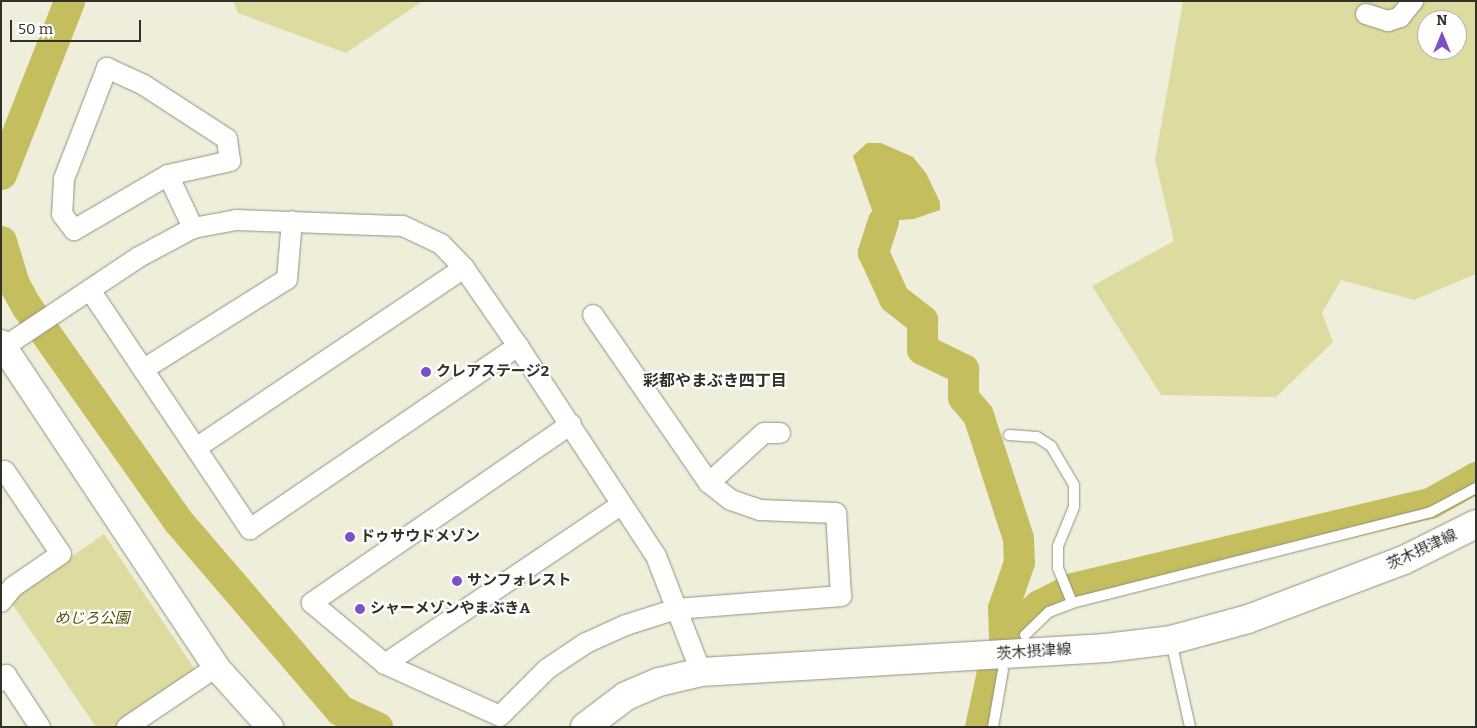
<!DOCTYPE html>
<html>
<head>
<meta charset="utf-8">
<style>
	body { margin:0 }
	#map { position:relative; width:1477px; height:728px; overflow:hidden; background:#eeeedb; font-family:Bitter,"Noto Sans JP",serif }
	div>[style] { position:absolute }
	.green>* { inset:0; background:#dedba1 }
	.water>* { inset:0; background:#c5be5f }
	.river>* { height:31px; margin:-15.5px; padding:0 15.5px; transform-origin:15.5px; border-radius:15.5px; background:#c5be5f }
	.roads { filter:drop-shadow(0 0 1px #91917f) drop-shadow(0 0 1px #91917f) }
	.service>* { height:10px; margin:-5px; padding:0 5px; transform-origin:5px; border-radius:5px; background:#fff }
	.minor>* { height:20px; margin:-10px; padding:0 10px; transform-origin:10px; border-radius:10px; background:#fff }
	.tertiary>* { height:26px; margin:-13px; padding:0 13px; transform-origin:13px; border-radius:13px; background:#fff }
	.primary>* { height:28px; margin:-14px; padding:0 14px; transform-origin:14px; border-radius:14px; background:#fff }
	.dots>* { width:14px; height:14px; translate:-50% -50%; box-sizing:border-box; border:2px solid #fff; border-radius:50% }
	span { translate:-50% -50%; white-space:nowrap; text-align:center; line-height:1.15; -webkit-text-stroke:4.5px #fff; paint-order:stroke }
	.poi-label { font-size:15px; color:#31312a; font-weight:700 }
	.left { translate:0 -50%; text-align:left }
	.street-label { font-size:15px; color:#31312a }
	.park-label { font-size:15px; color:#555003; font-style:italic }
	.neighbourhood-label { font-size:16px; color:#31312a; font-weight:700 }
	.frame { position:absolute; inset:0; border:2px solid #31312a; pointer-events:none }
	.north { position:absolute; left:1417px; top:10px; width:50px; height:50px; box-sizing:border-box; background:#fff; border:1px solid #adadaa; border-radius:50%; rotate:0deg; font-size:14px; font-weight:700; line-height:20px; text-align:center; color:#31312a }
	.north::after { content:''; display:block; margin:auto; width:18px; height:22px; background:#7e4fc7; clip-path:polygon(50% 0,100% 100%,50% 72%,0 100%) }
	.scale { position:absolute; left:10px; top:20px; width:131px; height:22px; box-sizing:border-box; border:2px solid #31312a; border-top:0; padding-left:6px; font-size:15px; line-height:18px; white-space:nowrap; color:#31312a; -webkit-text-stroke:4px #fff; paint-order:stroke }
</style>
</head>
<body>
<div id="map">
	<div class="green">
		<div style="clip-path:polygon(233px 1px,423px 1px,346px 53px,238px 13px)"></div>
		<div style="clip-path:polygon(evenodd,1183px 1px,1476px 1px,1476px 274px,1414px 300px,1341px 280px,1322px 313px,1333px 342px,1276px 397px,1161px 395px,1092px 286px,1174px 241px,1155px 160px,1183px 1px,1427px 20px,1457px 20px,1457px 50px,1427px 50px,1427px 20px)"></div>
		<div style="clip-path:polygon(104px 534px,196px 671px,114px 727px,96px 727px,11px 602px,19px 593px)"></div>
	</div>
	<div class="water">
		<div style="clip-path:polygon(867px 143px,881px 143px,913px 157px,926px 173px,940px 202px,940px 210px,914px 219px,883px 221px,874px 216px,853px 156px)"></div>
	</div>
	<div class="river">
		<div style="left:1px;top:174px;width:186px;rotate:-68.5deg"></div>
		<div style="left:883px;top:221px;width:33px;rotate:108deg"></div>
		<div style="left:873px;top:252px;width:51px;rotate:65.5deg"></div>
		<div style="left:894px;top:298px;width:36px;rotate:38deg"></div>
		<div style="left:922px;top:320px;width:29px;rotate:90deg"></div>
		<div style="left:922px;top:349px;width:46px;rotate:26deg"></div>
		<div style="left:963px;top:369px;width:28px;rotate:90deg"></div>
		<div style="left:963px;top:397px;width:23px;rotate:50deg"></div>
		<div style="left:978px;top:415px;width:129px;rotate:72deg"></div>
		<div style="left:1018px;top:538px;width:24px;rotate:88deg"></div>
		<div style="left:1019px;top:562px;width:49px;rotate:109.2deg"></div>
		<div style="left:1003px;top:608px;width:29px;rotate:88deg"></div>
		<div style="left:1px;top:241px;width:45px;rotate:73.2deg"></div>
		<div style="left:14px;top:284px;width:26px;rotate:61deg"></div>
		<div style="left:27px;top:307px;width:262px;rotate:54.8deg"></div>
		<div style="left:178px;top:521px;width:249px;rotate:49.4deg"></div>
		<div style="left:340px;top:710px;width:41px;rotate:24.7deg"></div>
		<div style="left:1004px;top:637px;width:47px;rotate:-42.4deg"></div>
		<div style="left:1039px;top:605px;width:37px;rotate:-27deg"></div>
		<div style="left:1072px;top:588px;width:368px;rotate:-13.4deg"></div>
		<div style="left:1430px;top:503px;width:53px;rotate:-29.5deg"></div>
		<div style="left:980px;top:727px;width:56px;rotate:-77.7deg"></div>
	</div>
	<div class="roads">
		<div class="service">
			<div style="left:1009px;top:435px;width:28px;rotate:4deg"></div>
			<div style="left:1037px;top:437px;width:17px;rotate:33deg"></div>
			<div style="left:1051px;top:446px;width:45px;rotate:59.5deg"></div>
			<div style="left:1074px;top:485px;width:22px;rotate:90deg"></div>
			<div style="left:1074px;top:507px;width:42px;rotate:112.3deg"></div>
			<div style="left:1058px;top:546px;width:22px;rotate:90deg"></div>
			<div style="left:1058px;top:568px;width:38px;rotate:68deg"></div>
			<div style="left:1025px;top:635px;width:33px;rotate:-44deg"></div>
			<div style="left:1049px;top:612px;width:25px;rotate:-21deg"></div>
			<div style="left:1072px;top:603px;width:370px;rotate:-14.2deg"></div>
			<div style="left:1431px;top:512px;width:51px;rotate:-28.1deg"></div>
			<div style="left:1171px;top:641px;width:88px;rotate:77.5deg"></div>
			<div style="left:993px;top:727px;width:58px;rotate:-80deg"></div>
		</div>
		<div class="minor">
			<div style="left:1366px;top:14px;width:23px;rotate:18deg"></div>
			<div style="left:1388px;top:21px;width:13px;rotate:-18deg"></div>
			<div style="left:1400px;top:17px;width:21px;rotate:-51deg"></div>
			<div style="left:168px;top:175px;width:64px;rotate:-12.7deg"></div>
			<div style="left:230px;top:161px;width:22px;rotate:-98deg"></div>
			<div style="left:227px;top:139px;width:99px;rotate:-147deg"></div>
			<div style="left:144px;top:85px;width:41px;rotate:-155.3deg"></div>
			<div style="left:107px;top:68px;width:119px;rotate:111.2deg"></div>
			<div style="left:64px;top:179px;width:35px;rotate:93deg"></div>
			<div style="left:62px;top:214px;width:20px;rotate:53deg"></div>
			<div style="left:74px;top:230px;width:109px;rotate:-30.3deg"></div>
			<div style="left:168px;top:175px;width:59px;rotate:64.7deg"></div>
			<div style="left:90px;top:290px;width:288px;rotate:56.2deg"></div>
			<div style="left:250px;top:529px;width:325px;rotate:-34.3deg"></div>
			<div style="left:1px;top:349px;width:166px;rotate:-33.7deg"></div>
			<div style="left:139px;top:257px;width:61px;rotate:-28.2deg"></div>
			<div style="left:193px;top:228px;width:44px;rotate:-10.5deg"></div>
			<div style="left:236px;top:220px;width:167px;rotate:2.1deg"></div>
			<div style="left:403px;top:226px;width:42px;rotate:25.3deg"></div>
			<div style="left:441px;top:244px;width:33px;rotate:46deg"></div>
			<div style="left:464px;top:268px;width:95px;rotate:55.3deg"></div>
			<div style="left:518px;top:346px;width:251px;rotate:56.7deg"></div>
			<div style="left:656px;top:556px;width:124px;rotate:68.8deg"></div>
			<div style="left:144px;top:369px;width:169px;rotate:-32.2deg"></div>
			<div style="left:287px;top:279px;width:58px;rotate:-85.1deg"></div>
			<div style="left:571px;top:424px;width:315px;rotate:145.4deg"></div>
			<div style="left:312px;top:603px;width:95px;rotate:39.9deg"></div>
			<div style="left:385px;top:664px;width:126px;rotate:24.3deg"></div>
			<div style="left:500px;top:716px;width:66px;rotate:-45deg"></div>
			<div style="left:547px;top:669px;width:47px;rotate:-33.7deg"></div>
			<div style="left:586px;top:643px;width:44px;rotate:-24.2deg"></div>
			<div style="left:626px;top:625px;width:52px;rotate:-17.7deg"></div>
			<div style="left:676px;top:609px;width:166px;rotate:-4.5deg"></div>
			<div style="left:841px;top:596px;width:83px;rotate:-93.4deg"></div>
			<div style="left:836px;top:513px;width:76px;rotate:-177.7deg"></div>
			<div style="left:760px;top:510px;width:31px;rotate:-161deg"></div>
			<div style="left:731px;top:500px;width:28px;rotate:-142deg"></div>
			<div style="left:709px;top:483px;width:204px;rotate:-124.6deg"></div>
			<div style="left:196px;top:448px;width:323px;rotate:-33.9deg"></div>
			<div style="left:1px;top:473px;width:4px;rotate:-27deg"></div>
			<div style="left:5px;top:471px;width:100px;rotate:56deg"></div>
			<div style="left:61px;top:554px;width:58px;rotate:145.5deg"></div>
			<div style="left:13px;top:587px;width:19px;rotate:129deg"></div>
			<div style="left:709px;top:483px;width:74px;rotate:-42.3deg"></div>
			<div style="left:764px;top:433px;width:16px"></div>
			<div style="left:385px;top:664px;width:285px;rotate:-34deg"></div>
			<div style="left:1px;top:681px;width:8px;rotate:-50deg"></div>
			<div style="left:6px;top:675px;width:62px;rotate:56.8deg"></div>
			<div style="left:127px;top:727px;width:107px;rotate:-34deg"></div>
		</div>
		<div class="tertiary">
			<div style="left:1px;top:343px;width:389px;rotate:56.4deg"></div>
			<div style="left:216px;top:667px;width:81px;rotate:48deg"></div>
		</div>
		<div class="primary">
			<div style="left:585px;top:727px;width:51px;rotate:-37.1deg"></div>
			<div style="left:626px;top:696px;width:36px;rotate:-23deg"></div>
			<div style="left:659px;top:682px;width:43px;rotate:-13.4deg"></div>
			<div style="left:701px;top:672px;width:406px;rotate:-3.4deg"></div>
			<div style="left:1106px;top:648px;width:65px;rotate:-7deg"></div>
			<div style="left:1171px;top:640px;width:80px;rotate:-15.3deg"></div>
			<div style="left:1248px;top:619px;width:167px;rotate:-20.7deg"></div>
			<div style="left:1404px;top:560px;width:80px;rotate:-26.6deg"></div>
		</div>
	</div>
	<div class="dots">
		<div style="left:426px;top:372px;background:#7e4fc7"></div>
		<div style="left:350px;top:537px;background:#7e4fc7"></div>
		<div style="left:457px;top:581px;background:#7e4fc7"></div>
		<div style="left:360px;top:609px;background:#7e4fc7"></div>
	</div>
	<div class="poi-label">
		<span class="left" style="left:436px;top:372px">クレアステージ2</span>
		<span class="left" style="left:360px;top:537px">ドゥサウドメゾン</span>
		<span class="left" style="left:467px;top:581px">サンフォレスト</span>
		<span class="left" style="left:370px;top:609px">シャーメゾンやまぶきA</span>
	</div>
	<div class="street-label">
		<span style="left:1422px;top:550px;rotate:-25deg">茨木摂津線</span>
		<span style="left:1034px;top:652px;rotate:-4deg">茨木摂津線</span>
	</div>
	<div class="park-label">
		<span style="left:92px;top:619px">めじろ公園</span>
	</div>
	<div class="neighbourhood-label">
		<span style="left:715px;top:381px">彩都やまぶき四丁目</span>
	</div>
	<div class="frame"></div>
	<div class="north">N</div>
	<div class="scale">50 m</div>
</div>
</body>
</html>
